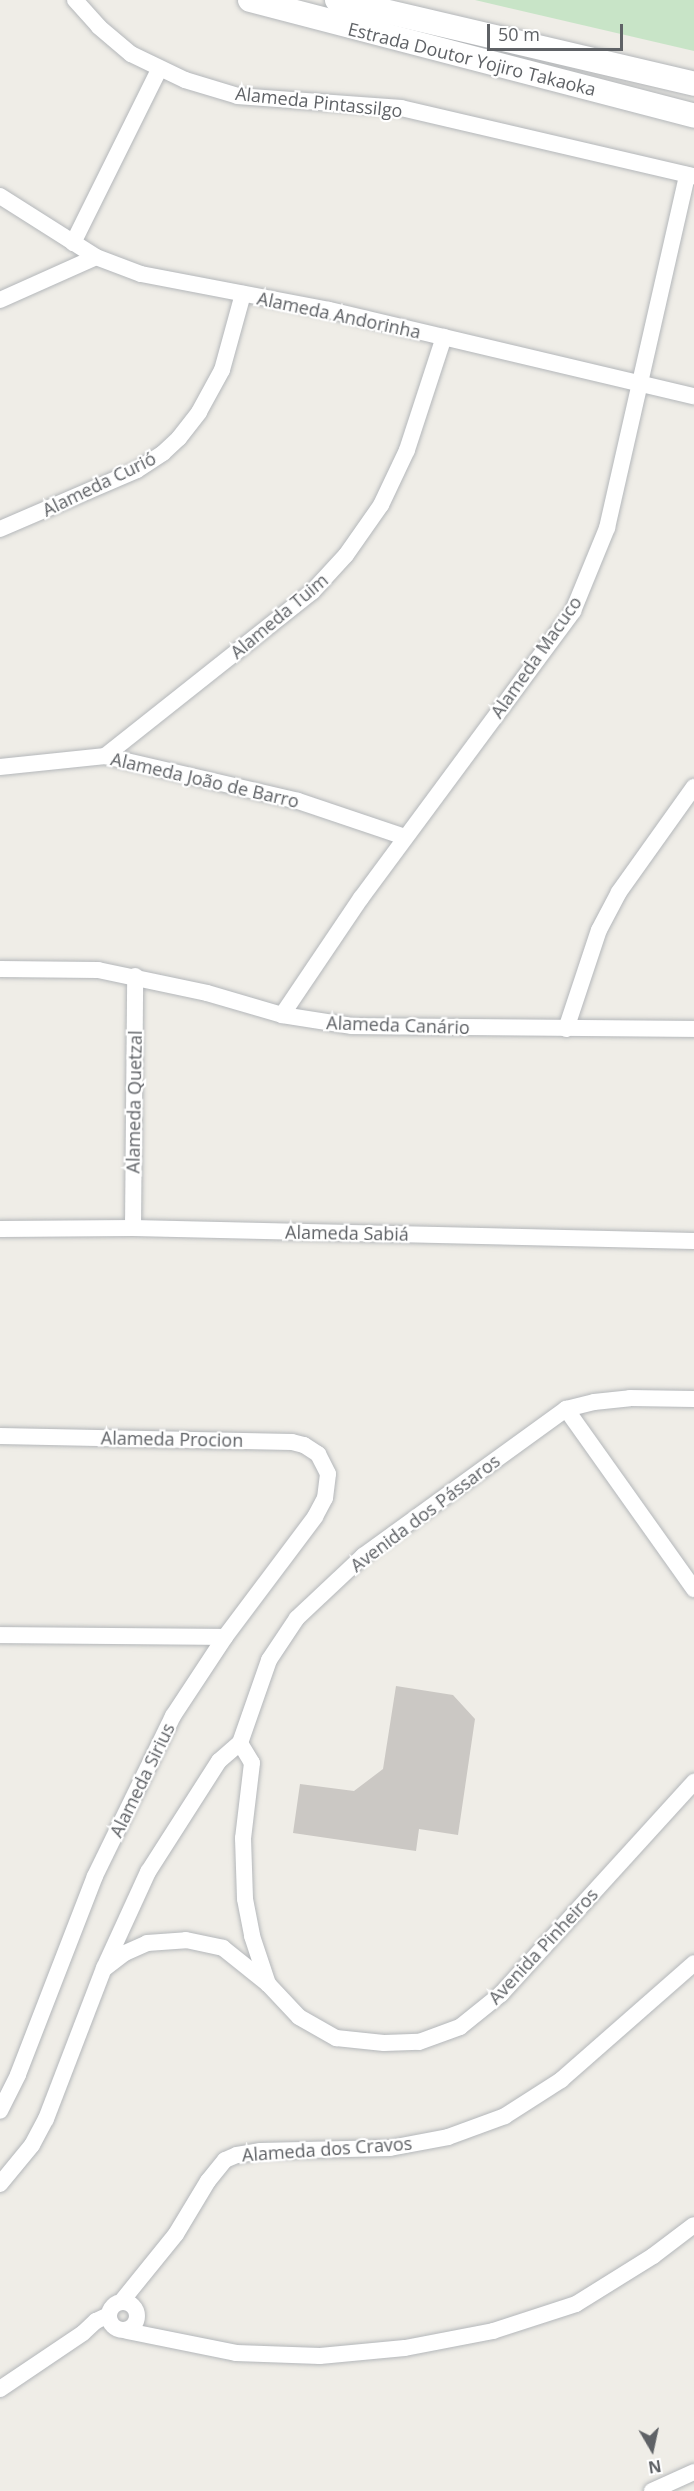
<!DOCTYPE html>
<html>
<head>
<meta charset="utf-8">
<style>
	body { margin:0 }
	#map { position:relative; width:694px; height:2491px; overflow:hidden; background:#efede7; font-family:"Open Sans",sans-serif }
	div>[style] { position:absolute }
	.green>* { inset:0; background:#c8e4c7 }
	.building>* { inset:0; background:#cbc8c4 }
	.roads { filter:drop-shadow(0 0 2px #b4b7ba) drop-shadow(0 0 2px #b4b7ba) }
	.street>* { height:16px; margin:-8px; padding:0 8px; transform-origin:8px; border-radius:8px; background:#fff }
	.street>.ring { margin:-8px; padding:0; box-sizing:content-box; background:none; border:16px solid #fff; border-radius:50% }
	.secondary>* { height:24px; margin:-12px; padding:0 12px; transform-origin:12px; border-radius:12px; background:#fff }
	span { translate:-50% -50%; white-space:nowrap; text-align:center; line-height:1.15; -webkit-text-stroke:4.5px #fff; paint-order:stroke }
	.street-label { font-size:18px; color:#5f6266 }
	.north { position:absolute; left:622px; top:2419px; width:60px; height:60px; -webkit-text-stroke:4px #fff; paint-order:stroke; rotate:171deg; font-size:16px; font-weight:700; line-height:24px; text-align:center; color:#5f6266 }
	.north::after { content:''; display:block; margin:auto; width:21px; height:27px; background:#5f6266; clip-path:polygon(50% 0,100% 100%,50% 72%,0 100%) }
	.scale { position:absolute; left:487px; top:24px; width:136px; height:27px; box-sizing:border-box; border:3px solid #5f6266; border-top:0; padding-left:8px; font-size:18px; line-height:21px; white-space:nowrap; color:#5f6266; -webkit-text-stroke:4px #fff; paint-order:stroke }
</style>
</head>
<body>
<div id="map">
	<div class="green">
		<div style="clip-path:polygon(475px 0,694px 0,694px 51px)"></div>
	</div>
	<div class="building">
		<div style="clip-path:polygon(396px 1686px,453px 1695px,475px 1719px,458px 1835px,419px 1829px,416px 1851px,293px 1833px,300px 1784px,354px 1791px,383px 1769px)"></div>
	</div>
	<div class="roads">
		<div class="street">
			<div style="left:75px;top:0;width:36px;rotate:48deg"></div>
			<div style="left:99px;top:27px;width:42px;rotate:40.2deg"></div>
			<div style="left:131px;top:54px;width:60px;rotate:25.7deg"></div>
			<div style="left:185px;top:80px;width:55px;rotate:16.8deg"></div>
			<div style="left:238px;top:96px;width:163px;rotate:4.2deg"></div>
			<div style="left:401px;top:108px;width:301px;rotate:13.1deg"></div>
			<div style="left:0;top:196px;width:114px;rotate:32.4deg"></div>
			<div style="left:96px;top:257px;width:48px;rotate:20.7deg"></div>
			<div style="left:141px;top:274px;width:191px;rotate:10.8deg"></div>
			<div style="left:329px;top:310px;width:375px;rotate:13.3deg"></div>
			<div style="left:73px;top:243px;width:195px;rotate:-63.6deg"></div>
			<div style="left:0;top:300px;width:105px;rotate:-24.1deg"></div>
			<div style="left:0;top:529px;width:149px;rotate:-23.3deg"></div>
			<div style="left:137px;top:470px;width:31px;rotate:-33deg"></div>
			<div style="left:163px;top:453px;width:22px;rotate:-43deg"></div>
			<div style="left:179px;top:438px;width:33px;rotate:-52deg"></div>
			<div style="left:199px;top:412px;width:48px;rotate:-61.3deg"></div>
			<div style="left:222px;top:370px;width:79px;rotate:-74.6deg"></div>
			<div style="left:105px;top:756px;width:264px;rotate:-38.4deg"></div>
			<div style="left:312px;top:592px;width:50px;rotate:-47.4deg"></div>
			<div style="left:346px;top:555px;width:61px;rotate:-55deg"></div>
			<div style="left:381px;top:505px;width:61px;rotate:-64.7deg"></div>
			<div style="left:407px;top:450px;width:119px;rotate:-71.9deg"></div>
			<div style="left:0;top:767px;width:106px;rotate:-6deg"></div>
			<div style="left:105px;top:756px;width:198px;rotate:13.1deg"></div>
			<div style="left:298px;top:801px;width:113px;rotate:18.6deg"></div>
			<div style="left:0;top:969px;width:98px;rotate:0.6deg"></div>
			<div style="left:98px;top:970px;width:111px;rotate:11.9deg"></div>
			<div style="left:207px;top:993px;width:78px;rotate:16.3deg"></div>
			<div style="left:282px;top:1015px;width:71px;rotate:8.9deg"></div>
			<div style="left:352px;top:1026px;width:342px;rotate:0.5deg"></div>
			<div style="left:282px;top:1015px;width:141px;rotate:-56deg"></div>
			<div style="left:361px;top:898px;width:357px;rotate:-53.5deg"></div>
			<div style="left:573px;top:611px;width:90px;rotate:-67.7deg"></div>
			<div style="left:607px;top:528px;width:362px;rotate:-77.2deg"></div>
			<div style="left:566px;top:1029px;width:104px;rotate:-71.6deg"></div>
			<div style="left:599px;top:930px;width:43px;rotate:-62.2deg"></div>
			<div style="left:619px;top:892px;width:129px;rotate:-54.5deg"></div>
			<div style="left:133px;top:1228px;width:252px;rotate:-89.5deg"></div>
			<div style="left:0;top:1229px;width:133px;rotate:-0.4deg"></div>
			<div style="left:133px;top:1228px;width:561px;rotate:1.33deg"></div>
			<div style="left:566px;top:1409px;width:221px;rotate:54.6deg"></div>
			<div style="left:0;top:1436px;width:292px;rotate:1.2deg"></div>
			<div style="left:292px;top:1442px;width:12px;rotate:14deg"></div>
			<div style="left:304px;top:1445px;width:17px;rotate:33deg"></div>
			<div style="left:318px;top:1454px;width:22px;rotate:63deg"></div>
			<div style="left:328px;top:1474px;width:24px;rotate:97deg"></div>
			<div style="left:325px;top:1498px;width:21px;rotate:118deg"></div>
			<div style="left:315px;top:1517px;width:150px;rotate:126.9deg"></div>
			<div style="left:225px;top:1637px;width:95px;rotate:123.4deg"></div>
			<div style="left:173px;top:1716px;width:178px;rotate:116deg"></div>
			<div style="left:95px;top:1876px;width:213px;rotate:111.2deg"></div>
			<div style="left:18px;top:2075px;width:40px;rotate:116.6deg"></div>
			<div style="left:0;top:1635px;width:225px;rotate:0.5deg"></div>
			<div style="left:240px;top:1743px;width:23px;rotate:59deg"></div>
			<div style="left:252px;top:1763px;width:76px;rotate:96.8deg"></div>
			<div style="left:243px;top:1838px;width:61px;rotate:88.1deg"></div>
			<div style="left:245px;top:1899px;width:38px;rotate:79deg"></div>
			<div style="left:252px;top:1936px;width:51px;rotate:71.6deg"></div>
			<div style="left:268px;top:1984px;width:45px;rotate:46.8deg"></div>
			<div style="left:299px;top:2017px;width:43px;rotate:29.6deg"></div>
			<div style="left:336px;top:2038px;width:48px;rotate:5.9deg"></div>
			<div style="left:384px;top:2043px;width:35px;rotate:-2deg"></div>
			<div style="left:419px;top:2042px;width:44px;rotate:-20.1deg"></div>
			<div style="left:460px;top:2027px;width:53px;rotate:-38.8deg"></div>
			<div style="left:501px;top:1994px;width:287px;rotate:-47.7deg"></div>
			<div style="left:105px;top:1968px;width:25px;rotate:-37deg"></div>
			<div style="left:125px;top:1953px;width:24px;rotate:-24deg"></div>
			<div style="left:147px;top:1943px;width:39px;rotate:-4deg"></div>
			<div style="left:186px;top:1940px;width:38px;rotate:12deg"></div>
			<div style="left:223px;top:1948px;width:58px;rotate:38.7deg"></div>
			<div style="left:0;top:2184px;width:50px;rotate:-50.6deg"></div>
			<div style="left:32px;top:2145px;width:30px;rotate:-62deg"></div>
			<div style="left:46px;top:2119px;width:162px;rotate:-69deg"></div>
			<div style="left:104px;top:1968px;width:106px;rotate:-65.4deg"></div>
			<div style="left:148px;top:1872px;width:132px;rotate:-57.4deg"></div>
			<div style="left:219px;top:1761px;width:28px;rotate:-41deg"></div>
			<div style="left:240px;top:1743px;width:88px;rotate:-70.7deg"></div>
			<div style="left:269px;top:1660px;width:50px;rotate:-56.3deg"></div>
			<div style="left:297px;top:1618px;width:91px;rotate:-43.2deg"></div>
			<div style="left:363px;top:1556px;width:251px;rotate:-35.9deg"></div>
			<div style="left:566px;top:1409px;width:29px;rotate:-14deg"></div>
			<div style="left:594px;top:1402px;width:36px;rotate:-6deg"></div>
			<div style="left:630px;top:1398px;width:64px;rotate:0.9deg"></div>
			<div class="ring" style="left:109px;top:2302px;width:12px;height:12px"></div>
			<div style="left:121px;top:2302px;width:87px;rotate:-51deg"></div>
			<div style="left:176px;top:2234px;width:62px;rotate:-58.9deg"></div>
			<div style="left:208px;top:2181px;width:27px;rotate:-51deg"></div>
			<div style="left:225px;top:2160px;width:13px;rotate:-23deg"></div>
			<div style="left:237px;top:2155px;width:23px;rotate:-10deg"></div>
			<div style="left:260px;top:2151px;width:130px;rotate:-1.3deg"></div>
			<div style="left:390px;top:2148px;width:59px;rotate:-10.7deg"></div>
			<div style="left:448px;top:2137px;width:61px;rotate:-20.2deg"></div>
			<div style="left:505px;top:2116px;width:67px;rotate:-32.7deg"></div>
			<div style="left:561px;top:2080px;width:177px;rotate:-41.3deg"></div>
			<div style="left:127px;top:2331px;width:111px;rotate:11.4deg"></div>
			<div style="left:236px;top:2353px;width:84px;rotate:2deg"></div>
			<div style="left:320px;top:2356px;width:85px;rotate:-5.4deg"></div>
			<div style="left:405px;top:2348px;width:90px;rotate:-10.9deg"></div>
			<div style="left:493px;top:2331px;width:87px;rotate:-18deg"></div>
			<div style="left:576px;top:2304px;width:91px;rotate:-31.9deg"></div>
			<div style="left:653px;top:2256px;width:51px;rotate:-37.1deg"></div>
			<div style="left:0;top:2389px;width:100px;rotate:-34deg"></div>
			<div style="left:83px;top:2333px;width:18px;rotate:-43deg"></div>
			<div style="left:96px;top:2321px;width:14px;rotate:-25deg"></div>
			<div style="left:652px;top:2491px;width:46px;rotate:-24.3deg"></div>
		</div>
		<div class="secondary">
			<div style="left:250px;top:0;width:459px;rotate:14.6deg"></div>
			<div style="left:337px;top:0;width:367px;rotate:13.2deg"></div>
		</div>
	</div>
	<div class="street-label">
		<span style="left:472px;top:59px;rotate:14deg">Estrada Doutor Yojiro Takaoka</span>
		<span style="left:319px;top:102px;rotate:6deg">Alameda Pintassilgo</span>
		<span style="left:339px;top:315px;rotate:12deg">Alameda Andorinha</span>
		<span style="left:99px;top:484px;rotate:-26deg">Alameda Curió</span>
		<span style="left:279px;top:616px;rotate:-40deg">Alameda Tuim</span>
		<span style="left:536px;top:657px;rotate:-55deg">Alameda Macuco</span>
		<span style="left:205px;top:780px;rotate:13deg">Alameda João de Barro</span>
		<span style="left:398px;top:1025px;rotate:2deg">Alameda Canário</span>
		<span style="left:134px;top:1102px;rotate:-89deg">Alameda Quetzal</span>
		<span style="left:347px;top:1233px;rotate:1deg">Alameda Sabiá</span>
		<span style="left:172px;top:1439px;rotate:1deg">Alameda Procion</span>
		<span style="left:425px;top:1513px;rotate:-37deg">Avenida dos Pássaros</span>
		<span style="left:142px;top:1780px;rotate:-64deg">Alameda Sirius</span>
		<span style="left:543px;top:1946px;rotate:-47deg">Avenida Pinheiros</span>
		<span style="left:327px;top:2149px;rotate:-4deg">Alameda dos Cravos</span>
	</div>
	<div class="north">N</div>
	<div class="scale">50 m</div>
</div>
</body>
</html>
